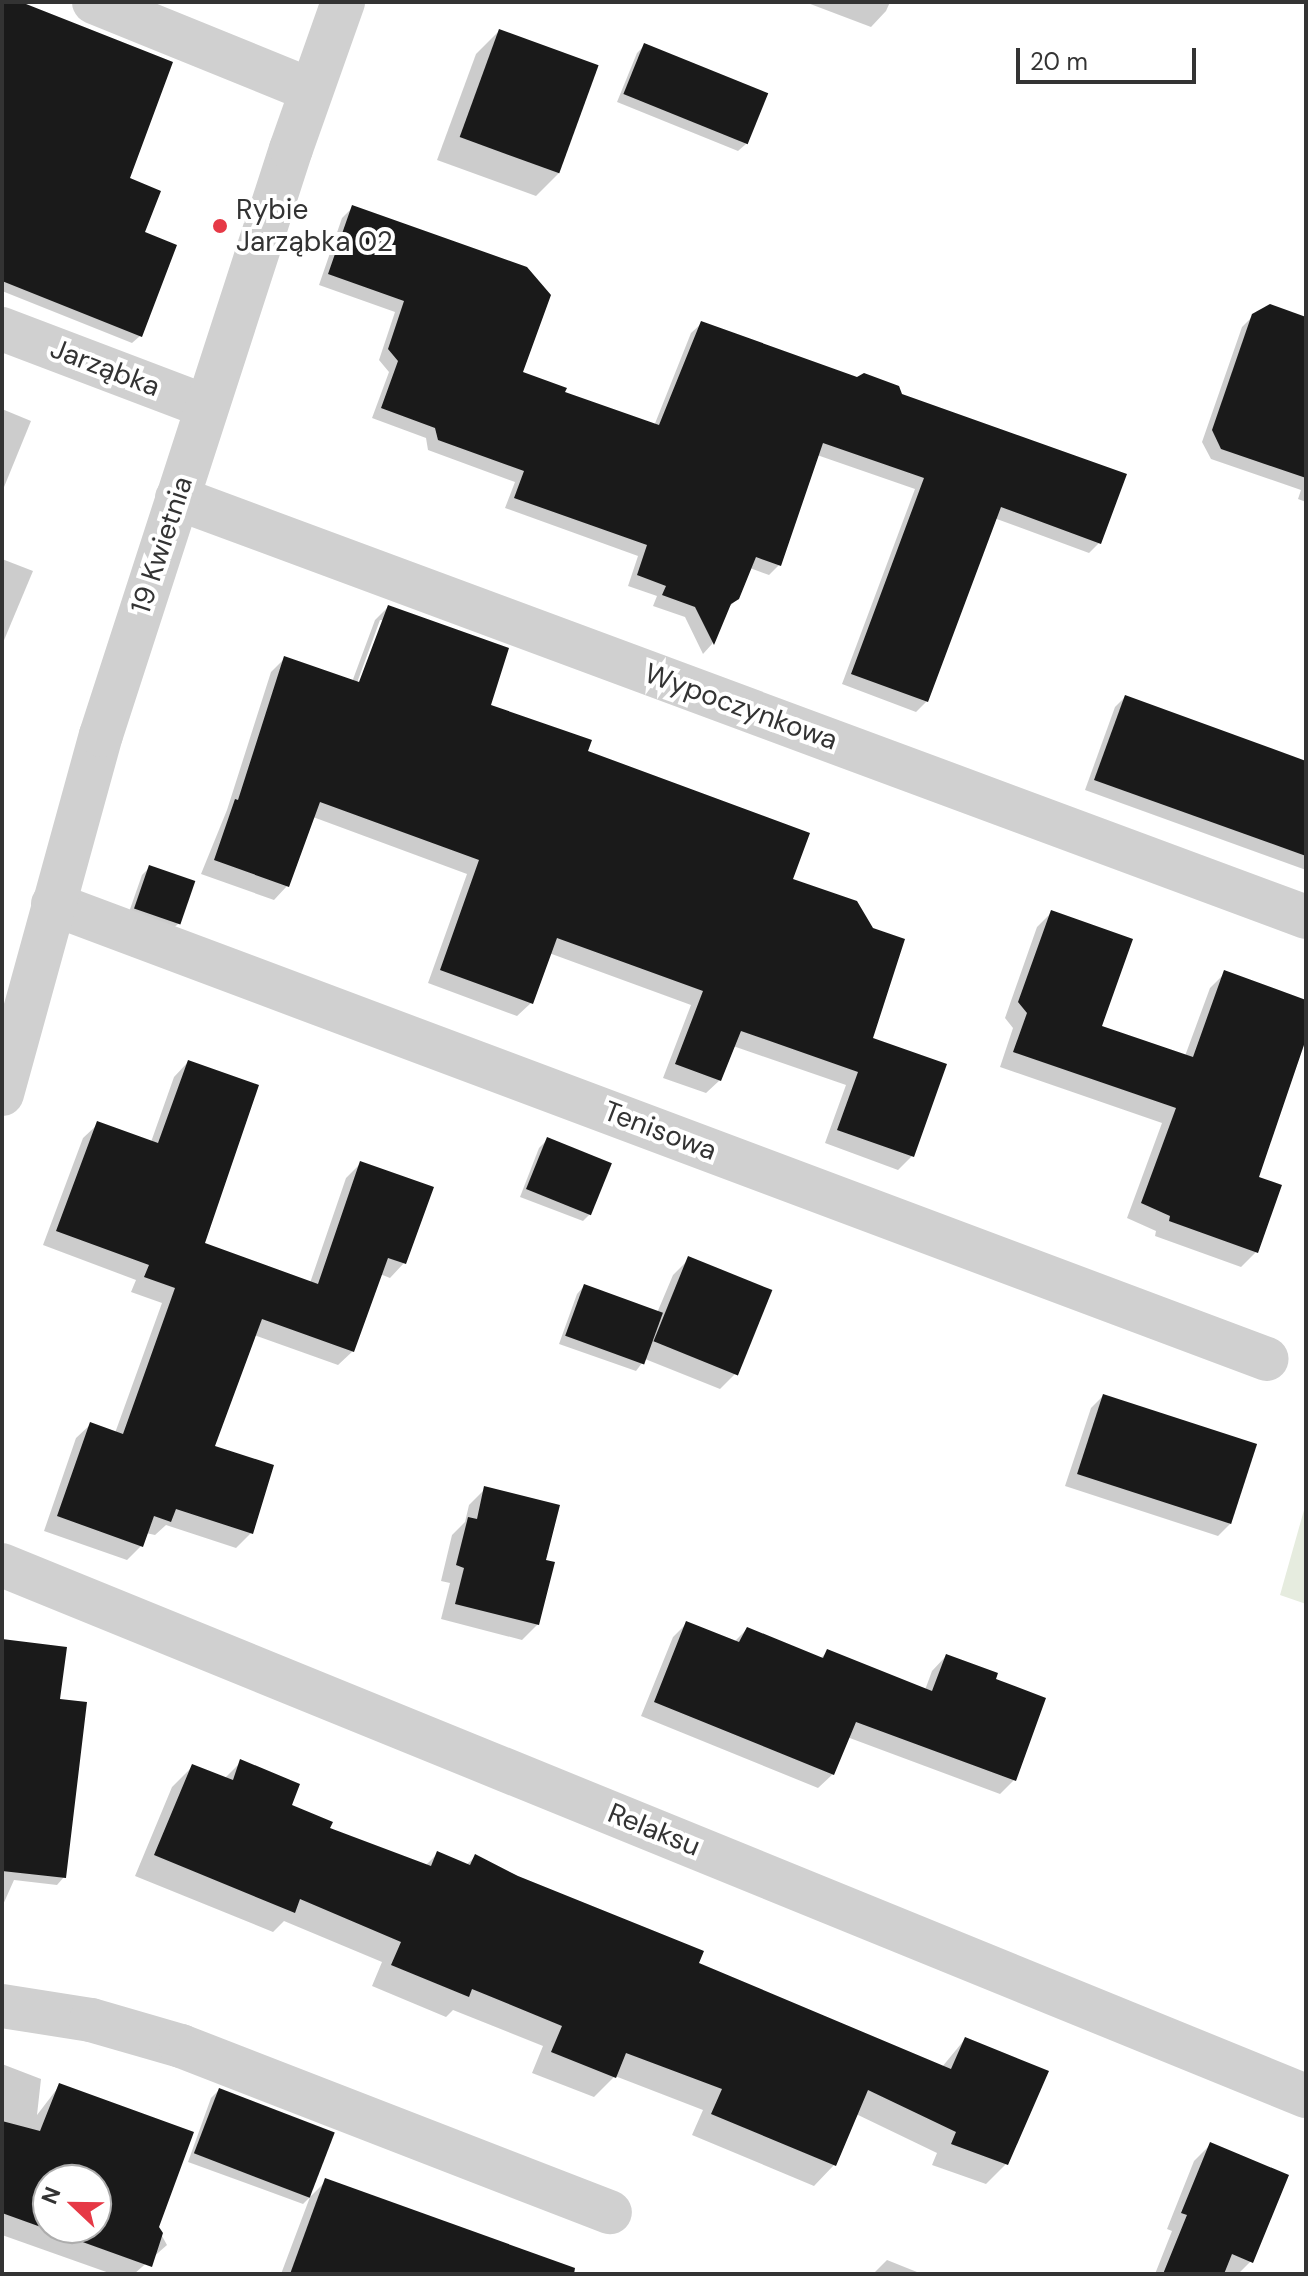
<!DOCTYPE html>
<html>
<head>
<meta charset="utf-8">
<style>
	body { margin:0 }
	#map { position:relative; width:1308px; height:2276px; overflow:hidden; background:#fff; font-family:"DM Sans",sans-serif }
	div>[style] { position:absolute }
	.green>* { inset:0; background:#e6ecdf }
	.shadow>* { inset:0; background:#0003 }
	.building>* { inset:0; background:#1a1a1a; transform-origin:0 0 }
	.minor>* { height:44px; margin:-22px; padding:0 22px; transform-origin:22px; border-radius:22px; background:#d0d0d0 }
	.dots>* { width:22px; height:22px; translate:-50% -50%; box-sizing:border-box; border:4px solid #fff; border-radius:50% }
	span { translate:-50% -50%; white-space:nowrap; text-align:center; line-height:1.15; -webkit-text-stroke:8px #fff; paint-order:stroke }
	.poi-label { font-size:28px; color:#333 }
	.left { translate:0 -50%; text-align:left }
	.street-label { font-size:28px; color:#333 }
	.frame { position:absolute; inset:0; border:4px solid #333; pointer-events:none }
	.north { position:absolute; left:32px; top:2164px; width:80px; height:80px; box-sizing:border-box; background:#fff; border:2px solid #adadad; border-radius:50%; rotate:292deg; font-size:22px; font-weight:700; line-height:32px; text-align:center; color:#333 }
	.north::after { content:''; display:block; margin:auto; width:28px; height:36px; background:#e63946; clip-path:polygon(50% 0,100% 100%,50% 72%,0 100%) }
	.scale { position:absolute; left:1016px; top:48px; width:180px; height:36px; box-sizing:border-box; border:4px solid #333; border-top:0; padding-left:10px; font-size:24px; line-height:28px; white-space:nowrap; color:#333; -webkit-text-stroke:6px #fff; paint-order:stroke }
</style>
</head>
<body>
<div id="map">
	<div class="green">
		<div style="clip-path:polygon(1306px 1503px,1306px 1604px,1280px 1595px)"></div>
	</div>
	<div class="shadow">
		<div style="clip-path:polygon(2px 2px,16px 2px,128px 180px,143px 233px,140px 336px,132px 343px,2px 291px)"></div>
		<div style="clip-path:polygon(805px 2px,890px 2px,886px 11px,871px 27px)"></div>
		<div style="clip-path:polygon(499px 31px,559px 173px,536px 196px,437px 160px,476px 54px)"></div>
		<div style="clip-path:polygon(644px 46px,746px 144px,738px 151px,617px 102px,637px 53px)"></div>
		<div style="clip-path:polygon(352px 208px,520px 373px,563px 393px,654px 426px,691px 333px,702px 323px,901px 395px,1099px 543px,1089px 553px,994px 518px,927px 701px,916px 712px,842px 684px,915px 489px,817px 455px,779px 565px,769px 575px,750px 568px,738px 598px,727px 609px,712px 644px,703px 654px,685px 617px,653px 606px,657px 596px,628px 586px,638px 556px,505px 508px,515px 482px,428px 450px,426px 438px,372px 418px,389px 372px,379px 360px,395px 312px,319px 285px,342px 218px)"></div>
		<div style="clip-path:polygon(1253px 316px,1306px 319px,1306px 502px,1298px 499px,1301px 490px,1211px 459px,1202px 442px,1242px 327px)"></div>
		<div style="clip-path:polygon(2px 409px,31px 421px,2px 492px)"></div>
		<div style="clip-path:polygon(2px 559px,33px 571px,2px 645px)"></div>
		<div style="clip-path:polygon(evenodd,388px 607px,488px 706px,586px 752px,790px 880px,870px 1039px,912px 1156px,898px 1170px,825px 1143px,846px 1085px,733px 1046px,720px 1080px,706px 1093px,663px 1078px,691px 1005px,549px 953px,531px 1003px,517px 1016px,428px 983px,467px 874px,313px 817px,287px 886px,274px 900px,201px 874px,227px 810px,271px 672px,285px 658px,352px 682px,375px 620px,388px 607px,380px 620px,384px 620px,358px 692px,354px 691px,380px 620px)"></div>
		<div style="clip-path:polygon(1125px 697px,1306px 763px,1306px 870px,1085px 790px,1115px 707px)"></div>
		<div style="clip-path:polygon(149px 868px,178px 924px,170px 931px,128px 915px,142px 875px)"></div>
		<div style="clip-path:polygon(1052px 912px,1100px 1027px,1185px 1056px,1210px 988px,1225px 973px,1306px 1002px,1306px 1039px,1257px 1178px,1256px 1252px,1241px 1267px,1155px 1236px,1156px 1231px,1127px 1218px,1162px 1123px,1000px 1067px,1013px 1028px,1005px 1018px,1037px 927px)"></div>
		<div style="clip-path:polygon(188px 1062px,203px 1244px,310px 1283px,346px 1178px,361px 1163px,404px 1263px,390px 1278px,380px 1274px,353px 1351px,338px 1365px,254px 1335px,213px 1448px,251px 1533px,236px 1548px,166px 1525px,155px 1535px,146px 1533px,141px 1546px,127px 1560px,44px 1531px,76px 1438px,91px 1424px,115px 1433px,162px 1303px,131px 1292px,136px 1280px,43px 1245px,83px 1138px,98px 1124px,151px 1142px,174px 1077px)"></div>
		<div style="clip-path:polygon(547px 1140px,610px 1164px,591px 1213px,583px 1221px,520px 1197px,539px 1148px)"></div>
		<div style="clip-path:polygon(689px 1259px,769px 1291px,736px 1373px,720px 1389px,645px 1359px,636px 1371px,559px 1344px,577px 1294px,584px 1286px,657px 1313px,673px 1275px)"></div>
		<div style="clip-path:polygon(1103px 1396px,1230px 1524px,1218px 1536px,1065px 1486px,1091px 1408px)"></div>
		<div style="clip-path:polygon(485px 1489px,544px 1562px,538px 1624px,522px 1640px,441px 1619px,450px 1583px,441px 1581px,452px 1535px,465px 1522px,469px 1505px)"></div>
		<div style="clip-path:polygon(687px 1623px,734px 1642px,747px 1629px,820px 1659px,828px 1651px,925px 1690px,932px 1671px,946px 1656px,993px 1680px,1014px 1780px,1000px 1794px,847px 1737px,833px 1774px,818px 1788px,641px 1716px,673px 1637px)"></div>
		<div style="clip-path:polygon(2px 1643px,58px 1701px,64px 1877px,57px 1885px,14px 1880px,2px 1907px)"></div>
		<div style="clip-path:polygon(241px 1762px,289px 1806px,328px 1829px,425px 1866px,438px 1853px,466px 1865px,475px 1857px,697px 1964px,942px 2067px,965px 2039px,1006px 2164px,986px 2184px,932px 2165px,937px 2153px,856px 2114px,834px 2165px,814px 2186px,692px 2135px,703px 2110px,615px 2076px,594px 2097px,532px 2073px,543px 2046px,453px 2010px,446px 2017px,372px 1986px,382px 1962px,284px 1921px,273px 1932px,135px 1876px,172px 1787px,193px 1766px,224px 1779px)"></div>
		<div style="clip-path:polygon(evenodd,2px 2064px,41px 2079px,37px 2115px,60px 2085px,157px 2227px,167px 2245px,134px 2274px,112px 2274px,2px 2235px,2px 2064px,48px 2180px,96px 2180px,96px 2228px,48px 2228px,48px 2180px)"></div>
		<div style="clip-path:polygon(219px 2090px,311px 2196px,326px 2181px,542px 2274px,281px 2274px,310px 2197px,303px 2204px,188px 2162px,211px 2098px)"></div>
		<div style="clip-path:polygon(1210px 2145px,1251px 2261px,1238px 2274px,1155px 2274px,1172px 2231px,1167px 2229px,1194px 2161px)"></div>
		<div style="clip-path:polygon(887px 2260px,922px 2274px,873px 2274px)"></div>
	</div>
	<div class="building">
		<div style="clip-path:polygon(2px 2px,21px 2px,173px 62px,130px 178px,161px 191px,145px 232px,177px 245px,142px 337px,2px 281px)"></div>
		<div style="left:499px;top:29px;width:106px;height:115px;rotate:20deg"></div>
		<div style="left:644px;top:43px;width:134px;height:55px;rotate:22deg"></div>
		<div style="clip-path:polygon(352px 205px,527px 267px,551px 295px,523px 372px,567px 388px,565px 392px,659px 425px,701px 321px,857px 377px,864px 373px,899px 386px,902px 394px,1127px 474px,1101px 544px,1001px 507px,928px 702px,851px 674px,924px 478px,823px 443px,781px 566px,756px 557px,739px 599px,731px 604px,714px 645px,695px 607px,662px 595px,666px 586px,637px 575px,647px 545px,514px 498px,524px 471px,438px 440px,435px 428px,381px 408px,398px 361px,388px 349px,404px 301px,328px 274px)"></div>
		<div style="clip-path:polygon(1270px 304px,1306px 317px,1306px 478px,1221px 449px,1212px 430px,1252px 314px)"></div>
		<div style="clip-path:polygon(388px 605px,509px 648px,491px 705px,592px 740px,588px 751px,810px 833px,793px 879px,857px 901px,873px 928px,905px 939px,873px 1038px,947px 1064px,914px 1157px,837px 1130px,858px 1072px,741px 1031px,721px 1081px,675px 1064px,703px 991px,557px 938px,533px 1004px,440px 970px,479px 860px,320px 802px,289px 887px,214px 860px,235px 799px,238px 800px,284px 656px,359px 682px)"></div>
		<div style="clip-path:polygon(1125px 695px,1306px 761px,1306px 856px,1094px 780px)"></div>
		<div style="left:149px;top:865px;width:49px;height:46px;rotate:19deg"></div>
		<div style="clip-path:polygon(1051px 910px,1133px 939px,1102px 1026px,1193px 1057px,1224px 970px,1306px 1000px,1306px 1039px,1259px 1177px,1282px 1185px,1258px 1253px,1169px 1221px,1170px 1216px,1141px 1203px,1176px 1108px,1013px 1052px,1027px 1013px,1018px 1002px)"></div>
		<div style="clip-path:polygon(188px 1060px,259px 1085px,205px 1243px,318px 1284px,360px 1161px,434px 1187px,406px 1264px,388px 1258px,354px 1352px,262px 1319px,215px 1446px,274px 1465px,253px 1534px,176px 1509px,171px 1522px,154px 1516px,143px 1547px,57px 1516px,90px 1422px,123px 1434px,175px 1288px,144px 1277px,149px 1265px,56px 1231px,97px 1121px,158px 1143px)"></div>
		<div style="left:547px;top:1137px;width:70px;height:56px;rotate:22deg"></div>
		<div style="left:688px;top:1256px;width:91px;height:92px;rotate:22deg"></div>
		<div style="left:584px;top:1284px;width:84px;height:55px;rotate:20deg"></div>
		<div style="left:1103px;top:1394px;width:162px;height:84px;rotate:18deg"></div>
		<div style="clip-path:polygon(484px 1486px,560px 1505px,546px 1560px,555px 1562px,539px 1625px,455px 1604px,464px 1568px,456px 1565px,468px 1517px,477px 1519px)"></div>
		<div style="clip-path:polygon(686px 1621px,739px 1642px,747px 1627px,823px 1658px,827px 1649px,932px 1691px,946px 1654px,998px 1673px,996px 1679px,1046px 1698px,1016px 1781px,856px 1722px,834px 1775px,654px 1702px)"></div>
		<div style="clip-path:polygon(2px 1639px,67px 1647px,60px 1699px,87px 1702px,66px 1878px,2px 1871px)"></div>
		<div style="clip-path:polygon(240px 1759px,300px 1784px,292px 1805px,333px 1822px,330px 1828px,431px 1866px,437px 1851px,470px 1865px,475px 1854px,518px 1876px,704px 1951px,699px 1963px,951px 2069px,965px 2037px,1049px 2071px,1008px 2165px,951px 2144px,956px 2132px,868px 2090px,836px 2166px,711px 2114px,722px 2089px,626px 2053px,616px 2078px,551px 2052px,562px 2026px,472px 1989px,469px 1997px,391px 1965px,401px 1942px,300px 1899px,295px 1913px,154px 1855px,192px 1764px,233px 1780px)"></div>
		<div style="clip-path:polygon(evenodd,59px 2083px,194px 2132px,159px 2227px,163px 2233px,152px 2267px,2px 2213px,2px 2121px,40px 2131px,59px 2083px,48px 2180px,96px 2180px,96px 2228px,48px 2228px,48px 2180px)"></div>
		<div style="left:219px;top:2088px;width:124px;height:70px;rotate:21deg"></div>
		<div style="clip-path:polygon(1210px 2142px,1289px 2175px,1253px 2263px,1232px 2254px,1224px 2274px,1163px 2274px,1187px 2215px,1181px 2213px)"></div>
		<div style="clip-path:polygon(325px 2178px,575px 2268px,574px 2274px,290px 2274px)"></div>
	</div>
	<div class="minor">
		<div style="left:94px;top:2px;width:234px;rotate:22.1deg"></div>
		<div style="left:2px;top:329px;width:219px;rotate:20.8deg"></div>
		<div style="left:177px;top:498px;width:1204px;rotate:20.36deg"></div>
		<div style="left:53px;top:904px;width:1296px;rotate:20.55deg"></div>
		<div style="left:2px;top:1094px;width:372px;rotate:-74.6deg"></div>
		<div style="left:101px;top:735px;width:616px;rotate:-72.04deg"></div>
		<div style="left:291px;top:149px;width:156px;rotate:-70.5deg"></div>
		<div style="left:2px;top:1565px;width:1408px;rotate:22.16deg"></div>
		<div style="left:2px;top:2006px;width:90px;rotate:8.9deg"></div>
		<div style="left:91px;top:2020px;width:94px;rotate:16.1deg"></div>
		<div style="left:181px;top:2046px;width:460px;rotate:21.2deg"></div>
	</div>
	<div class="dots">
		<div style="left:220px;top:226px;background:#e63946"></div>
	</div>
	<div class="poi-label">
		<span class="left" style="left:236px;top:226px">Rybie<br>Jarząbka 02</span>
	</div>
	<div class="street-label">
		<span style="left:105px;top:368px;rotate:21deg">Jarząbka</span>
		<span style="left:162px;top:545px;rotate:-72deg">19 Kwietnia</span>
		<span style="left:741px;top:707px;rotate:20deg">Wypoczynkowa</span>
		<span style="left:660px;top:1131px;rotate:21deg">Tenisowa</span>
		<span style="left:654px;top:1830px;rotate:22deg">Relaksu</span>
	</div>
	<div class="frame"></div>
	<div class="north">N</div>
	<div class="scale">20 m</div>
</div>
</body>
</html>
